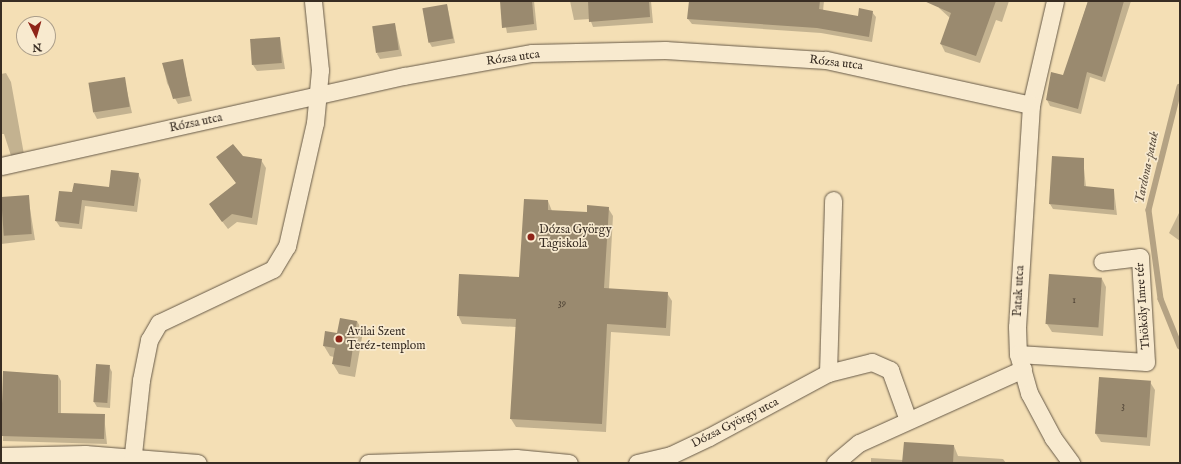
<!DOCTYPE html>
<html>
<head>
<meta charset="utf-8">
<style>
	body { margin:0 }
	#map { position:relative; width:1181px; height:464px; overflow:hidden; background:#f4dfb5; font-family:"IM FELL English",serif }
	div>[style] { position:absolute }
	.shadow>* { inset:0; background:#0003 }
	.stream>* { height:5.5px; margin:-2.75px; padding:0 2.75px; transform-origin:2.75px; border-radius:2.75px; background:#b4a283 }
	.building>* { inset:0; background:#9a8a6f; transform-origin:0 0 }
	.roads { filter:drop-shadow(0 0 1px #675a48) drop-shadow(0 0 1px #675a48) }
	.minor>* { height:17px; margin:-8.5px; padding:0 8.5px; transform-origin:8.5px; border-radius:8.5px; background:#f8eacf }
	.dots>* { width:11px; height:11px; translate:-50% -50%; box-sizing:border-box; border:2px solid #f8eacf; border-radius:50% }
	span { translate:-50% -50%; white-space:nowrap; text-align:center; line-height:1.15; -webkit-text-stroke:3.5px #f8eacf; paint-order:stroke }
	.number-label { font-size:10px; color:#504436 }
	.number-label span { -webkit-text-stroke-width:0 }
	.street-label { font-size:12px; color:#382d23 }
	.poi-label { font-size:12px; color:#382d23 }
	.left { translate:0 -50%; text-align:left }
	.water-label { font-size:13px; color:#5d5040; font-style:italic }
	.frame { position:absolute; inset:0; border:2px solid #382d23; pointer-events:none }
	.north { position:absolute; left:16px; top:16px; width:40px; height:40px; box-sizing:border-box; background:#f8eacf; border:1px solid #ab9e8a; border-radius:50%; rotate:175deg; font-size:11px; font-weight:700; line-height:16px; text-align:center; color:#382d23 }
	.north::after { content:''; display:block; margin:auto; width:14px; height:18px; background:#8f2418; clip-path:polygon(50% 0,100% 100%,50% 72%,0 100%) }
</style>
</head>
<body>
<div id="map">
	<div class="shadow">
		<div style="clip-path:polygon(501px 1px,534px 1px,537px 30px,507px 33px)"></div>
		<div style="clip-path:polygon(570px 1px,651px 1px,653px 23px,593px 27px,590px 19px,574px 20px)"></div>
		<div style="clip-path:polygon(690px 1px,824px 1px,823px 11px,858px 17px,872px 12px,876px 17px,872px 42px,821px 33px,692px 24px,688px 19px)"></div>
		<div style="clip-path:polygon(941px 1px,1009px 1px,1002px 22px,996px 20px,980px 63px,945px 52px,941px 44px,950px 18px,939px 8px)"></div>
		<div style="clip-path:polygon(1088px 1px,1131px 1px,1105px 82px,1090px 77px,1081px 114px,1050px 106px,1047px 100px,1052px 74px,1064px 76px)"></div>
		<div style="clip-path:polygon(447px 5px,455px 43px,432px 47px,429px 42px)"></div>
		<div style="clip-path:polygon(395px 25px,402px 56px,380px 59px,377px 54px)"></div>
		<div style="clip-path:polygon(280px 38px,285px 69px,257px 71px,253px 65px)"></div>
		<div style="clip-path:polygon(182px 61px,192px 101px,178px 104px,167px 83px,163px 64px)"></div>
		<div style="clip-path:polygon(6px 73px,11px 82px,25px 160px,13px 162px,4px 134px,1px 134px,1px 74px)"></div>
		<div style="clip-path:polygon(124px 78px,132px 113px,97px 119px,94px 113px)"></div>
		<div style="clip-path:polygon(217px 157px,261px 160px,266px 168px,257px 225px,237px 222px,228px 229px,215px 212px,210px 204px,237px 184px)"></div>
		<div style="clip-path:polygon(1083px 159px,1086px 187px,1114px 190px,1117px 215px,1053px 209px,1050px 204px)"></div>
		<div style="clip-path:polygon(138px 174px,141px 180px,137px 212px,85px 206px,82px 229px,60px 227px,56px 221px,73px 193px,110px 188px)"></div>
		<div style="clip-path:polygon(28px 196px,35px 240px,1px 244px,1px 205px)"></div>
		<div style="clip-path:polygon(548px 201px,552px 211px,588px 213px,608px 208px,613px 216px,609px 289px,667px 293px,672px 301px,670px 336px,611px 332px,606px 432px,516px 427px,511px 419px,516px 327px,462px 324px,458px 315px,520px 278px)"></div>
		<div style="clip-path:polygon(1180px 211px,1180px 241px,1169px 233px)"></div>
		<div style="clip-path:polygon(1102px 279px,1106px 287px,1103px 336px,1052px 332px,1047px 324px)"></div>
		<div style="clip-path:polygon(357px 321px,363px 332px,355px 377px,339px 374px,333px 364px,334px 357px,330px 356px,324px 346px)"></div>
		<div style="clip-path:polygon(109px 366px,112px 372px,110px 408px,97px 407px,94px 402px)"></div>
		<div style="clip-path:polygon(4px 372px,58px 375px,61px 381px,61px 414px,104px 415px,107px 444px,3px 441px)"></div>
		<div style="clip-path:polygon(1150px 382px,1155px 390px,1150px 446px,1101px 442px,1096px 434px)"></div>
		<div style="clip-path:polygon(954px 446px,958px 456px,1003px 459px,1006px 463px,871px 463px,871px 458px,903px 460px)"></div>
		<div style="clip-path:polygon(755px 462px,788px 463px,755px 463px)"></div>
	</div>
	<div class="stream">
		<div style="left:1180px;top:87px;width:127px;rotate:104.1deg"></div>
		<div style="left:1149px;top:210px;width:90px;rotate:82.3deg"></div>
		<div style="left:1161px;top:299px;width:51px;rotate:68deg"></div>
	</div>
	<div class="building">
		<div style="clip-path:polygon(500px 1px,532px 1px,534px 24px,502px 28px)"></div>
		<div style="clip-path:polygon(588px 1px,649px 1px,650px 17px,589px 22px)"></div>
		<div style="clip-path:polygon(689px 1px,820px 1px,819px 9px,858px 16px,859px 8px,873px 11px,869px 37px,817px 28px,687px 19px)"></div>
		<div style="clip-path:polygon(924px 1px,996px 1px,976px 56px,940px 44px,951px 13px)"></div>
		<div style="clip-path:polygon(1088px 1px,1124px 1px,1102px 77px,1087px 72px,1078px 109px,1046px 100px,1051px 72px,1063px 75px)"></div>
		<div style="left:447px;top:4px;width:35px;height:25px;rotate:80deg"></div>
		<div style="left:395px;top:23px;width:27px;height:23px;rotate:82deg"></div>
		<div style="left:280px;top:37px;width:26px;height:30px;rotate:86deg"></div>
		<div style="clip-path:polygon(183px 59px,190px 96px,173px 99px,162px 63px)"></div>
		<div style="left:125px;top:77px;width:30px;height:37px;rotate:81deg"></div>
		<div style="clip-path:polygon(233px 144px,243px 156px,262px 159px,252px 218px,232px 214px,222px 222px,209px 204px,236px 183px,216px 157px)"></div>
		<div style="clip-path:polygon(1052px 156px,1084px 158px,1084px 186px,1114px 189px,1114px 210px,1049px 204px)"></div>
		<div style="clip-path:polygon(111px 170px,139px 173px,134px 206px,82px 200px,79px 224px,55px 221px,59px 191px,72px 192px,74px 183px,109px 187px)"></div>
		<div style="left:29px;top:195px;width:39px;height:28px;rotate:86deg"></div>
		<div style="clip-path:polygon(524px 199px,548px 200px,548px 210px,587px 212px,587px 205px,609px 207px,604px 288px,668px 292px,666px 328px,607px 324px,602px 424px,510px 419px,516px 319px,457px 316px,459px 274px,519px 277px)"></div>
		<div style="left:1049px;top:274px;width:53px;height:50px;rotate:4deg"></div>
		<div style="clip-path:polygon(340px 318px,357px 321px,350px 367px,332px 364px,335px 348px,323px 346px,325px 331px,337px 333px)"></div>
		<div style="left:96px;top:364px;width:14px;height:38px;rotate:4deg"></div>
		<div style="clip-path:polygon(3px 371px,58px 375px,58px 413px,105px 414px,104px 439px,1px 436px)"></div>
		<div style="left:1099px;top:377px;width:52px;height:57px;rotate:4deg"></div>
		<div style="clip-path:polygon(904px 442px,954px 445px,953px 463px,902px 463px)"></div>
	</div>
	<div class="roads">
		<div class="minor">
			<div style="left:1055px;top:1px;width:107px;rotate:103deg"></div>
			<div style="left:1031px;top:105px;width:222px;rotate:93.6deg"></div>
			<div style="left:1017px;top:327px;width:27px;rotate:88deg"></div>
			<div style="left:1018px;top:354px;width:41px;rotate:74.2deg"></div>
			<div style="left:1029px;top:393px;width:51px;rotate:61.9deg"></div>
			<div style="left:1053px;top:438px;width:31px;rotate:54deg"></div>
			<div style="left:1px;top:166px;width:413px;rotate:-12.6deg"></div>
			<div style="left:404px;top:76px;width:130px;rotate:-10.2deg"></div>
			<div style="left:532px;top:53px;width:133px;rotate:-1.3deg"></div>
			<div style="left:665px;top:50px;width:161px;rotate:3.6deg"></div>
			<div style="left:826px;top:60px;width:210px;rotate:12.4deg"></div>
			<div style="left:1018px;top:354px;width:128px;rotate:3.6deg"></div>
			<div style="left:1146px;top:362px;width:105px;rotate:-93.3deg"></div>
			<div style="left:1140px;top:257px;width:38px;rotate:173deg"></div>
			<div style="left:828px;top:373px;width:173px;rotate:-88.3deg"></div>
			<div style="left:1px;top:456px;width:84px;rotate:-1.4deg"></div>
			<div style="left:85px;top:454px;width:113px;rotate:4.6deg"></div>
			<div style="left:132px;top:463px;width:83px;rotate:-83.8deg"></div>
			<div style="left:141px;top:380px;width:41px;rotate:-78.7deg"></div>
			<div style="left:149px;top:340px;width:20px;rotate:-60deg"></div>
			<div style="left:159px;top:323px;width:126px;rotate:-25.3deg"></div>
			<div style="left:273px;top:269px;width:27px;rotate:-59deg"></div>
			<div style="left:287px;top:246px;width:126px;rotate:-77.2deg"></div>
			<div style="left:315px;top:123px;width:53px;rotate:-84.6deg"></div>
			<div style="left:320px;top:70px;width:69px;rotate:-95.8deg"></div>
			<div style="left:368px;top:463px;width:148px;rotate:-1.9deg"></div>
			<div style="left:516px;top:458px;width:53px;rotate:5.4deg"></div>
			<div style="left:637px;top:463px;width:35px;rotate:-13deg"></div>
			<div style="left:671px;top:455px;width:42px;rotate:-25.3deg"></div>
			<div style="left:709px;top:437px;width:135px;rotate:-28.3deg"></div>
			<div style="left:828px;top:373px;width:45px;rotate:-14deg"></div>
			<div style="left:872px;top:362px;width:20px;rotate:24deg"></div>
			<div style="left:890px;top:370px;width:53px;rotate:70.2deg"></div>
			<div style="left:835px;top:463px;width:31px;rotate:-40deg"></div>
			<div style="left:859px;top:443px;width:180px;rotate:-24.3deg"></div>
		</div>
	</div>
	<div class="dots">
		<div style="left:531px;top:237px;background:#8f2418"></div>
		<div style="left:339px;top:339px;background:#8f2418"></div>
	</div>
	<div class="number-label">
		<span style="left:1074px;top:301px">1</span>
		<span style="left:562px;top:304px">39</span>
		<span style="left:1123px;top:407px">3</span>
	</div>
	<div class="street-label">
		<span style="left:513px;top:58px;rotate:-8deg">Rózsa utca</span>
		<span style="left:836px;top:63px;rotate:7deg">Rózsa utca</span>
		<span style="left:196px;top:123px;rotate:-12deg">Rózsa utca</span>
		<span style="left:1019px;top:291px;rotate:-87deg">Patak utca</span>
		<span style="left:1143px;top:306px;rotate:-94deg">Thököly Imre tér</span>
		<span style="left:735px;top:423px;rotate:-27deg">Dózsa György utca</span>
	</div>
	<div class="poi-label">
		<span class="left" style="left:539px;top:237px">Dózsa György<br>Tagiskola</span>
		<span class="left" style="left:347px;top:339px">Avilai Szent<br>Teréz-templom</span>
	</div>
	<div class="water-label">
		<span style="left:1148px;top:168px;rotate:-78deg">Tardona-patak</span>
	</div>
	<div class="frame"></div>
	<div class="north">N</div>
</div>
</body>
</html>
